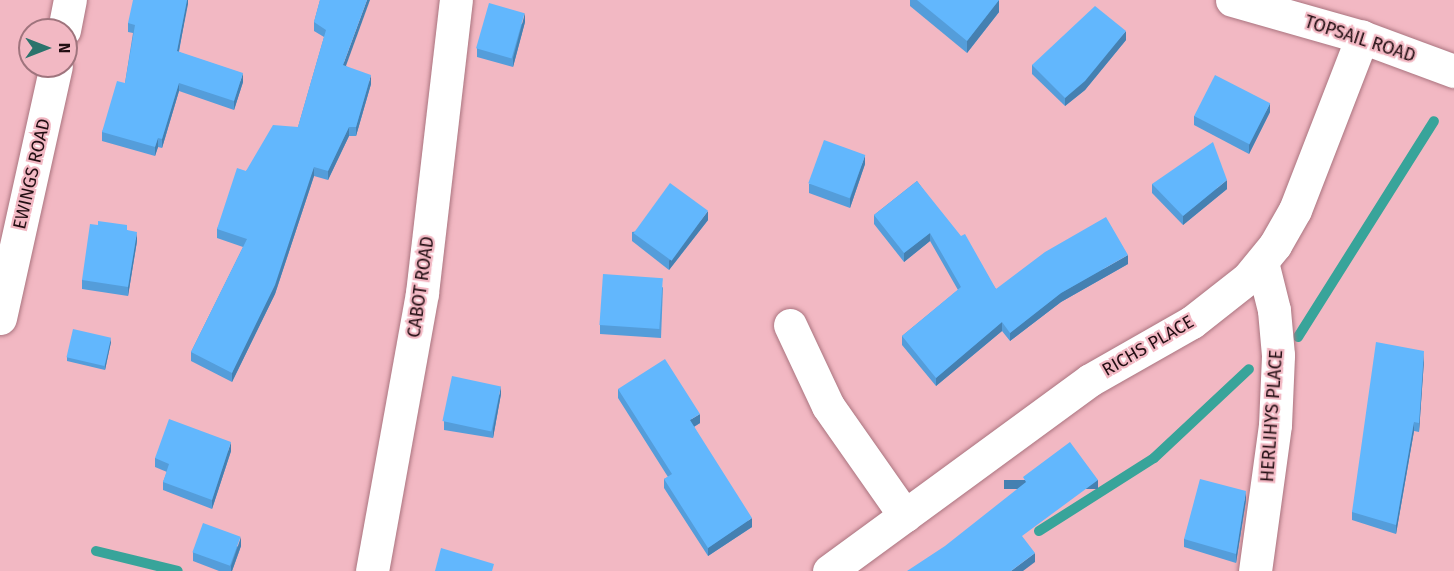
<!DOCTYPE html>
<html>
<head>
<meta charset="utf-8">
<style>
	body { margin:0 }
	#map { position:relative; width:1454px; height:571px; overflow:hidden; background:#f2b8c3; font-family:"Fira Sans",sans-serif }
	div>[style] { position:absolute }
	.stream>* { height:10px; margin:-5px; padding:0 5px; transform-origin:5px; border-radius:5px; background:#38a49a }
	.roads { filter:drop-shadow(0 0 2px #aa747f) drop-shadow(0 0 2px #aa747f) }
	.minor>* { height:33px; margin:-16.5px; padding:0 16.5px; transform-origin:16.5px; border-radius:16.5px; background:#fff }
	.primary>* { height:33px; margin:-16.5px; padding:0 16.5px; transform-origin:16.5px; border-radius:16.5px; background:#fff }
	.wall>* { inset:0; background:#549dda }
	.shaded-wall>* { inset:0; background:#4580b1; transform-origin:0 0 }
	.building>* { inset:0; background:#62b7fd; transform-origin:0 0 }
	span { translate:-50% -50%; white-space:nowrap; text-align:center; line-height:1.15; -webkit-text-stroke:4.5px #f2b8c3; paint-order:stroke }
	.street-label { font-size:18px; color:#220e13 }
	.north { position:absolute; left:18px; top:18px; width:60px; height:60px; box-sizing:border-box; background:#f2b8c3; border:2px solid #9f747d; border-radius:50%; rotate:90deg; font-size:16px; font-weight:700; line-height:24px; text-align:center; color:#220e13 }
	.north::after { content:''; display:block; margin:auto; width:21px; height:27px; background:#2b736c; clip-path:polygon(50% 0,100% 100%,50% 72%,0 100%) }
</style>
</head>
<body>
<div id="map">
	<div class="stream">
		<div style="left:1298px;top:337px;width:255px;rotate:-57.8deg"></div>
		<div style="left:1039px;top:531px;width:136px;rotate:-32.4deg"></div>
		<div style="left:1154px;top:458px;width:130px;rotate:-43.1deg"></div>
		<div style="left:96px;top:551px;width:84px;rotate:13.7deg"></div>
	</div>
	<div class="roads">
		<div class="minor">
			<div style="left:64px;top:30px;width:31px;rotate:-79deg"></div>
			<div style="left:0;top:318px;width:258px;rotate:-77.5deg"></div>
			<div style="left:790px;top:325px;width:89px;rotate:64.9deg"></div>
			<div style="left:828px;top:406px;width:134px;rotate:55deg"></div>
			<div style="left:372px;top:571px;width:282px;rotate:-79.8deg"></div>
			<div style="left:422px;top:293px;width:295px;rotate:-83.4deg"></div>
			<div style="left:829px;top:571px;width:323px;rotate:-36.2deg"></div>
			<div style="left:1090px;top:380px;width:117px;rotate:-29.6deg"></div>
			<div style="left:1192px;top:322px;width:71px;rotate:-38.2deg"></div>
			<div style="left:1248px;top:278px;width:43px;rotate:-50.7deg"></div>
			<div style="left:1275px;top:245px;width:40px;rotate:-60.3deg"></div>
			<div style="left:1295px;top:210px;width:186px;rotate:-68.8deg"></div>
			<div style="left:1255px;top:571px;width:147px;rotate:-82.2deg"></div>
			<div style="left:1275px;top:425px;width:70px;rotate:-87.5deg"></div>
			<div style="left:1278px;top:355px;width:45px;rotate:-95.1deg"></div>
			<div style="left:1274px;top:310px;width:49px;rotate:-104deg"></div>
		</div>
		<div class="primary">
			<div style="left:1232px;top:0;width:135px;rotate:15.9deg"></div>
			<div style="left:1362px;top:37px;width:98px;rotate:20.3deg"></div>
		</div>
	</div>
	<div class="wall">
		<div style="clip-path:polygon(188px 0,179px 52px,243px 82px,234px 110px,179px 91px,162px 148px,158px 147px,155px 156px,102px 141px,102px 132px,125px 83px,133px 33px,128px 32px,128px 23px)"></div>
		<div style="clip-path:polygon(320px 0,346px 66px,371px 84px,356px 136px,349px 136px,328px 180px,314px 176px,275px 294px,232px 382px,191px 361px,191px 352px,243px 247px,217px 238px,217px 229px,246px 171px,298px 127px,324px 37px,314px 31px,314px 22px)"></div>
		<div style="clip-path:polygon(910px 0,999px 0,999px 12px,967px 53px,910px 6px)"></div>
		<div style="clip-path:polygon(525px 22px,513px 67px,477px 57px,477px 48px)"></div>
		<div style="clip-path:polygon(1126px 40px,1085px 90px,1065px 106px,1032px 74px,1032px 65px)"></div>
		<div style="clip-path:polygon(1270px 112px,1249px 154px,1194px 125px,1194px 116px)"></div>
		<div style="clip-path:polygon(865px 164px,850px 208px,809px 193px,809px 184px)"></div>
		<div style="clip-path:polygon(917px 181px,996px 289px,1128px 264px,1061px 302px,1010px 341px,1002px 331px,936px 386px,902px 345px,902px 336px,958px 290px,930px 241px,904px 262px,874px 224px,874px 215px)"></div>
		<div style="clip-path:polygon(1152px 184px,1227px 189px,1183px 225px,1152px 193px)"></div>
		<div style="clip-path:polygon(708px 220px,669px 270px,632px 241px,632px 232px)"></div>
		<div style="clip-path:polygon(127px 230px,137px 241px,128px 296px,82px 289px,82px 280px)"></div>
		<div style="clip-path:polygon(663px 287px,661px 338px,600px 334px,600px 325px)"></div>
		<div style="clip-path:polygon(111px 342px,105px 370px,67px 361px,67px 357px)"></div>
		<div style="clip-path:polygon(1424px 360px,1419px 432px,1414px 431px,1396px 534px,1352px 520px,1352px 512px)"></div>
		<div style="clip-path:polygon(618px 389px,700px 423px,694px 427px,752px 527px,708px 556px,664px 488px,664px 479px,668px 477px,618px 398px)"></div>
		<div style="clip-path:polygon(501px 394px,493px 438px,444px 430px,444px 421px)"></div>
		<div style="clip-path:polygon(231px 451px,212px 509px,163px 490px,163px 482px,167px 472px,155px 467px,155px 458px)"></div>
		<div style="clip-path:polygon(1246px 500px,1236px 563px,1184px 547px,1184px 539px)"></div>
		<div style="clip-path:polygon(241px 546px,232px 571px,219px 571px,193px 561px,193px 552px)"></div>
	</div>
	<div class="shaded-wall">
		<div style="clip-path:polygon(187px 0,188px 0,188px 4px,177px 60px,177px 51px)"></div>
		<div style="clip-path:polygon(367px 0,370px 0,343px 74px,343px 65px)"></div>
		<div style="clip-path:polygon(999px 0,999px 12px,967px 53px,967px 41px)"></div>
		<div style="clip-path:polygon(525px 13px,525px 22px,513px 67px,513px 58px)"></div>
		<div style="clip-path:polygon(1126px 31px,1126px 40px,1085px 90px,1065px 106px,1065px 98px)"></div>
		<div style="clip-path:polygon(243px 73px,243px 82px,234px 110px,234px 101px)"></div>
		<div style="clip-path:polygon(371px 75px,371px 84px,356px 136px,356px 127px)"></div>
		<div style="clip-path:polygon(179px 83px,179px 91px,162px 148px,162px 139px)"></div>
		<div style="clip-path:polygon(1270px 103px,1270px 112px,1249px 154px,1249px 145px)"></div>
		<div style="clip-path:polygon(349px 127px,349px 136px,328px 180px,328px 171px)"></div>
		<div style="clip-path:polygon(158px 138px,158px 147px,155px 156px,155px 147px)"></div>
		<div style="clip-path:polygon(865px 155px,865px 164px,850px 208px,850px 199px)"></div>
		<div style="clip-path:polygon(314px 167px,314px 176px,275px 294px,232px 382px,232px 373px)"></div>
		<div style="clip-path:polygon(1227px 180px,1227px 189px,1183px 225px,1183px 216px)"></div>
		<div style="clip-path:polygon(708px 211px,708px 220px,669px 270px,669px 261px)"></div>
		<div style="clip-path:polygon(137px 232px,137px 241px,128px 296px,128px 287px)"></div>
		<div style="clip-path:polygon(930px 233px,930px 241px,904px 262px,904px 253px)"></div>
		<div style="clip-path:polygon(1128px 255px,1128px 264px,1061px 302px,1010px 341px,1010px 333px,1061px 293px)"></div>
		<div style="clip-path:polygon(1002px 322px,1002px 331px,936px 386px,936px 378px)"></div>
		<div style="clip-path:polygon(111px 338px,111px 342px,105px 370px,105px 365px)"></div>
		<div style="clip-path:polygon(1424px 351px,1424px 360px,1419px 432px,1419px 423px)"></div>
		<div style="clip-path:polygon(501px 386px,501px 394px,493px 438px,493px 429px)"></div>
		<div style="clip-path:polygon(700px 414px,700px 423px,690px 429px,690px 420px)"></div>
		<div style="clip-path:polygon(1414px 422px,1414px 431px,1396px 534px,1396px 525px)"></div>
		<div style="clip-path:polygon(231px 442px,231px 451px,212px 509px,212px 500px)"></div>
		<div style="left:1098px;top:480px;width:9px;height:94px;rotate:90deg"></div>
		<div style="clip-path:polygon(1246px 491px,1246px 500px,1236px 563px,1236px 554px)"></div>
		<div style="clip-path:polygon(752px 518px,752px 527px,708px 556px,708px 548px)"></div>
		<div style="clip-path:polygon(241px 537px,241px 546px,232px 571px,231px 571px,231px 566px)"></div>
		<div style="clip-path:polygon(1035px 553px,1035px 562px,1023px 571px,1011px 571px)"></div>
	</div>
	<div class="building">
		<div style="clip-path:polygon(133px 0,187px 0,177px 51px,243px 73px,234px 101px,179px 83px,162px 139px,158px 138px,155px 147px,102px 132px,117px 81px,125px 83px,135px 25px,128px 23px)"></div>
		<div style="clip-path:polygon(320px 0,367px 0,343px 65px,371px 75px,356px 127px,349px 127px,328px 171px,314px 167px,275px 285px,232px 373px,191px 352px,247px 239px,217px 229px,237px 168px,246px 171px,273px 125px,298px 127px,326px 30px,314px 22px)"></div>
		<div style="clip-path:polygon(917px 0,999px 0,967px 41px)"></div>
		<div style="left:489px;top:3px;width:37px;height:47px;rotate:16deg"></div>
		<div style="clip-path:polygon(1095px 6px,1126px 31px,1085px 81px,1065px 98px,1032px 65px)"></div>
		<div style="left:1215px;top:75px;width:62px;height:46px;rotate:27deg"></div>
		<div style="left:824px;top:140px;width:44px;height:46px;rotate:20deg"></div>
		<div style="clip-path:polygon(1213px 142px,1227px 180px,1183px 216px,1152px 184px)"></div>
		<div style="clip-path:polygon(917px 181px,961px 236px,965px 234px,996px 289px,1045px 252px,1106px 217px,1128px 255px,1061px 293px,1010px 333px,1002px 322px,936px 378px,902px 336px,961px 287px,930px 233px,904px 253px,874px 215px)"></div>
		<div style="left:670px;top:183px;width:47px;height:62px;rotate:36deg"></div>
		<div style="clip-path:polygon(98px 221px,127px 225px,127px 230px,137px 232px,128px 287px,82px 280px,90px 224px,98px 225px)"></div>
		<div style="left:603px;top:274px;width:60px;height:51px;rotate:4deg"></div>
		<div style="left:73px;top:329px;width:39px;height:29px;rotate:13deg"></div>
		<div style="clip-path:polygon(1376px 342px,1424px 351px,1419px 423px,1414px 422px,1396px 525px,1352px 512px)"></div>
		<div style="clip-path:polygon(665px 359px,700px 414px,690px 420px,752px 518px,708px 548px,664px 479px,672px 474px,618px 389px)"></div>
		<div style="left:452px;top:376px;width:50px;height:46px;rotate:12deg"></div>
		<div style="clip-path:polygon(169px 419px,231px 442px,212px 500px,163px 482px,169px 464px,155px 458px)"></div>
		<div style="clip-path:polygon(1070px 442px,1098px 480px,1022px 536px,1035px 553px,1011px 571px,907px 571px,945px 546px,1026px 482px,1023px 477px)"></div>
		<div style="clip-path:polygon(1200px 479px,1246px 491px,1236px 554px,1184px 539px)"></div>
		<div style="left:203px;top:523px;width:40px;height:31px;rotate:20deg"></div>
		<div style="clip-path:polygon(441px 548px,494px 564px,492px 571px,435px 571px)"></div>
	</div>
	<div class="street-label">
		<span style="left:1360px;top:39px;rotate:18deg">TOPSAIL ROAD</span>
		<span style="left:32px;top:174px;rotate:-77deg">EWINGS ROAD</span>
		<span style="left:421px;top:287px;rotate:-82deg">CABOT ROAD</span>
		<span style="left:1148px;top:346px;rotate:-30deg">RICHS PLACE</span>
		<span style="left:1272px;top:416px;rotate:-86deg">HERLIHYS PLACE</span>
	</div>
	<div class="north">N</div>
</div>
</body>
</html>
